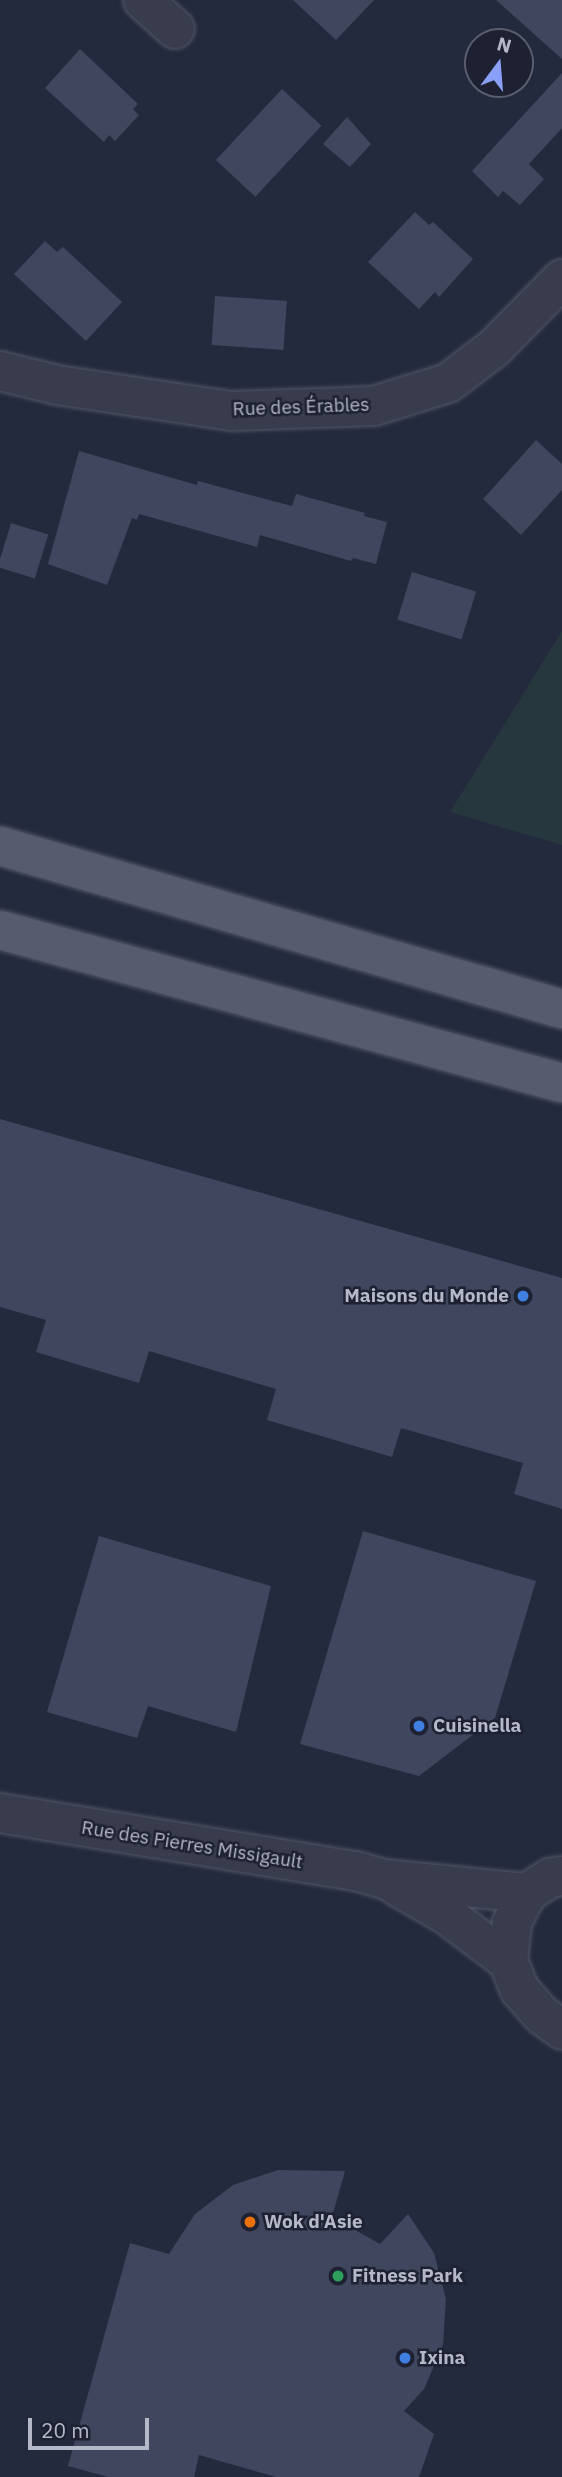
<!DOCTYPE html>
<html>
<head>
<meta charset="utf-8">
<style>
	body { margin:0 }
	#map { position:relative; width:562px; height:2477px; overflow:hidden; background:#242a3d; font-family:"IBM Plex Sans",sans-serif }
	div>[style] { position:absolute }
	.green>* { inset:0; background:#26373e }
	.building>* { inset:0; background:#40465d; transform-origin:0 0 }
	.roads { filter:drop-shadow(0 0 2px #535768) drop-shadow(0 0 2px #535768) }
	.minor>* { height:38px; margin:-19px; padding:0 19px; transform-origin:19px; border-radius:19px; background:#383c4d }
	.major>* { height:38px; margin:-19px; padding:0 19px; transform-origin:19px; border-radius:19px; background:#565b6d }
	.dots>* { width:19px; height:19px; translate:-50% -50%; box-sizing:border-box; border:4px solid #1d2132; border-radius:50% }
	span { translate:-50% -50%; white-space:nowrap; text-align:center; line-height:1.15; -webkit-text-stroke:5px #1d2132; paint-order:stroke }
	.street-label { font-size:19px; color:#b4b8c9 }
	.poi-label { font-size:19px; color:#b4b8c9; font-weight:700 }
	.right { translate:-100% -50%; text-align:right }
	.left { translate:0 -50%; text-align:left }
	.north { position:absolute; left:464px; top:28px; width:70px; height:70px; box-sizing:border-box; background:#1d2132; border:2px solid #595d6e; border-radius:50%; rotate:16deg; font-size:19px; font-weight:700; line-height:28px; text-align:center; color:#b4b8c9 }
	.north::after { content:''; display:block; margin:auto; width:24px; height:32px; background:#8a9ff7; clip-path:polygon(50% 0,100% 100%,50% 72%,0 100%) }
	.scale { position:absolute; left:28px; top:2418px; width:121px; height:32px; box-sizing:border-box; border:4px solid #b4b8c9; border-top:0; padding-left:9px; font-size:21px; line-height:24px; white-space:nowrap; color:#b4b8c9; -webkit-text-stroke:5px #1d2132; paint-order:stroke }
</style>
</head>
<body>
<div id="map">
	<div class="green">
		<div style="clip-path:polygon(562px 631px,562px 845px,450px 812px)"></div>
	</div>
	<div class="building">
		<div style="clip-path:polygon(293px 0,374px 0,336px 40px)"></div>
		<div style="clip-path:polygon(496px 0,562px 0,562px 59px)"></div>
		<div style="clip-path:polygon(80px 49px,138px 104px,133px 109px,139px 115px,115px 141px,109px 135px,104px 142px,45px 88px)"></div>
		<div style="clip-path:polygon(562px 73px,562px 128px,529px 164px,544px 179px,520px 205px,503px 191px,498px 197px,472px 171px)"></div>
		<div style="left:282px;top:89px;width:54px;height:97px;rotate:43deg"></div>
		<div style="clip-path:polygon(347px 117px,371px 144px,350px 167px,323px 144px)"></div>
		<div style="clip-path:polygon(415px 212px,429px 225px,433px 222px,473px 259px,439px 297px,435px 292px,419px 309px,368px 262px)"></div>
		<div style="clip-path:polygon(45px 241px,57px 252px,63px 247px,122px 302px,86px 341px,14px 274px)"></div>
		<div style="left:215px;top:296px;width:72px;height:49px;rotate:4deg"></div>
		<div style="clip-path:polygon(536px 440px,562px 464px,562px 490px,521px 535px,483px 499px)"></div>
		<div style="clip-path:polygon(79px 451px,197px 485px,198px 481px,292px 506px,296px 494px,365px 513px,364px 516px,387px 522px,376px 564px,353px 558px,351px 561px,260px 535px,257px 547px,139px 514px,137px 520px,132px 518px,107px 585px,48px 564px)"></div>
		<div style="left:11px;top:523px;width:39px;height:46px;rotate:17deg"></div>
		<div style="left:412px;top:572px;width:67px;height:50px;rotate:17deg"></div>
		<div style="clip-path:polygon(0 1119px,562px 1278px,562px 1509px,514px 1494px,523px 1463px,401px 1428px,392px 1457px,267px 1420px,276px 1389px,149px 1351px,139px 1383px,36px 1352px,46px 1320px,0 1307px)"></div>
		<div style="clip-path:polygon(363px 1531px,536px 1581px,495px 1718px,419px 1776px,300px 1744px)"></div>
		<div style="clip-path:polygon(99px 1536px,271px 1586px,236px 1732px,148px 1706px,137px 1738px,47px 1712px)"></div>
		<div style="clip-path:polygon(278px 2170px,345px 2171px,332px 2217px,380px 2244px,408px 2214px,434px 2253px,446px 2299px,443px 2345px,424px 2389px,404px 2411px,434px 2434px,419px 2477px,276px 2477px,199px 2455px,194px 2477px,108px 2477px,68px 2466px,130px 2243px,169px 2254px,195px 2214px,233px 2185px)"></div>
	</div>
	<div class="roads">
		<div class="minor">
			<div style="left:143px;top:0;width:43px;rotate:42.2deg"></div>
			<div style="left:0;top:371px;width:59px;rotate:13.8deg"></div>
			<div style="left:57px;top:385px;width:176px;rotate:8.5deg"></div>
			<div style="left:231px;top:411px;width:143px;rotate:-2deg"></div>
			<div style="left:374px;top:406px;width:77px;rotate:-17.3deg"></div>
			<div style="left:448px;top:383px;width:58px;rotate:-37.3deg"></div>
			<div style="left:494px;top:348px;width:97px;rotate:-45.4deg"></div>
			<div style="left:0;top:1813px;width:361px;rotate:9.3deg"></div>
			<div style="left:356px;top:1871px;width:29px;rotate:16deg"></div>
			<div style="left:384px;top:1879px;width:144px;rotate:5.6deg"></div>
			<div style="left:562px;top:1876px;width:12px;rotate:171deg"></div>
			<div style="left:550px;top:1878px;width:27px;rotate:147deg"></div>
			<div style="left:527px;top:1893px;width:34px;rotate:117deg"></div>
			<div style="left:512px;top:1923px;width:38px;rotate:96deg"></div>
			<div style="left:508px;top:1961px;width:31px;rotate:68deg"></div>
			<div style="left:520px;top:1990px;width:32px;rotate:49deg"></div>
			<div style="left:541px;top:2014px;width:26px;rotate:37deg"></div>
			<div style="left:395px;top:1885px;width:60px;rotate:30deg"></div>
			<div style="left:447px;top:1915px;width:76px;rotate:37deg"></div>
		</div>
		<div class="major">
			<div style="left:0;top:846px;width:585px;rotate:16.17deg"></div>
			<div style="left:0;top:930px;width:582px;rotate:15.23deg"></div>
		</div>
	</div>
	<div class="dots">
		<div style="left:523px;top:1296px;background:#3f7fe0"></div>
		<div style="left:419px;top:1726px;background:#3f7fe0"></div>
		<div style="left:250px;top:2222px;background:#e8710a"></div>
		<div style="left:338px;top:2276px;background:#2e9e5b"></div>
		<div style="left:405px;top:2358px;background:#3f7fe0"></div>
	</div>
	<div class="street-label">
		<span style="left:301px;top:407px;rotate:-2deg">Rue des Érables</span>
		<span style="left:192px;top:1845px;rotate:9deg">Rue des Pierres Missigault</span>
	</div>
	<div class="poi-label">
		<span class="right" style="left:509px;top:1296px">Maisons du Monde</span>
		<span class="left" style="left:433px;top:1726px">Cuisinella</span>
		<span class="left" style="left:264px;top:2222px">Wok d'Asie</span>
		<span class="left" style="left:352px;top:2276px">Fitness Park</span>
		<span class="left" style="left:419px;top:2358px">Ixina</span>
	</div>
	<div class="north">N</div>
	<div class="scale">20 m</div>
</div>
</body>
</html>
